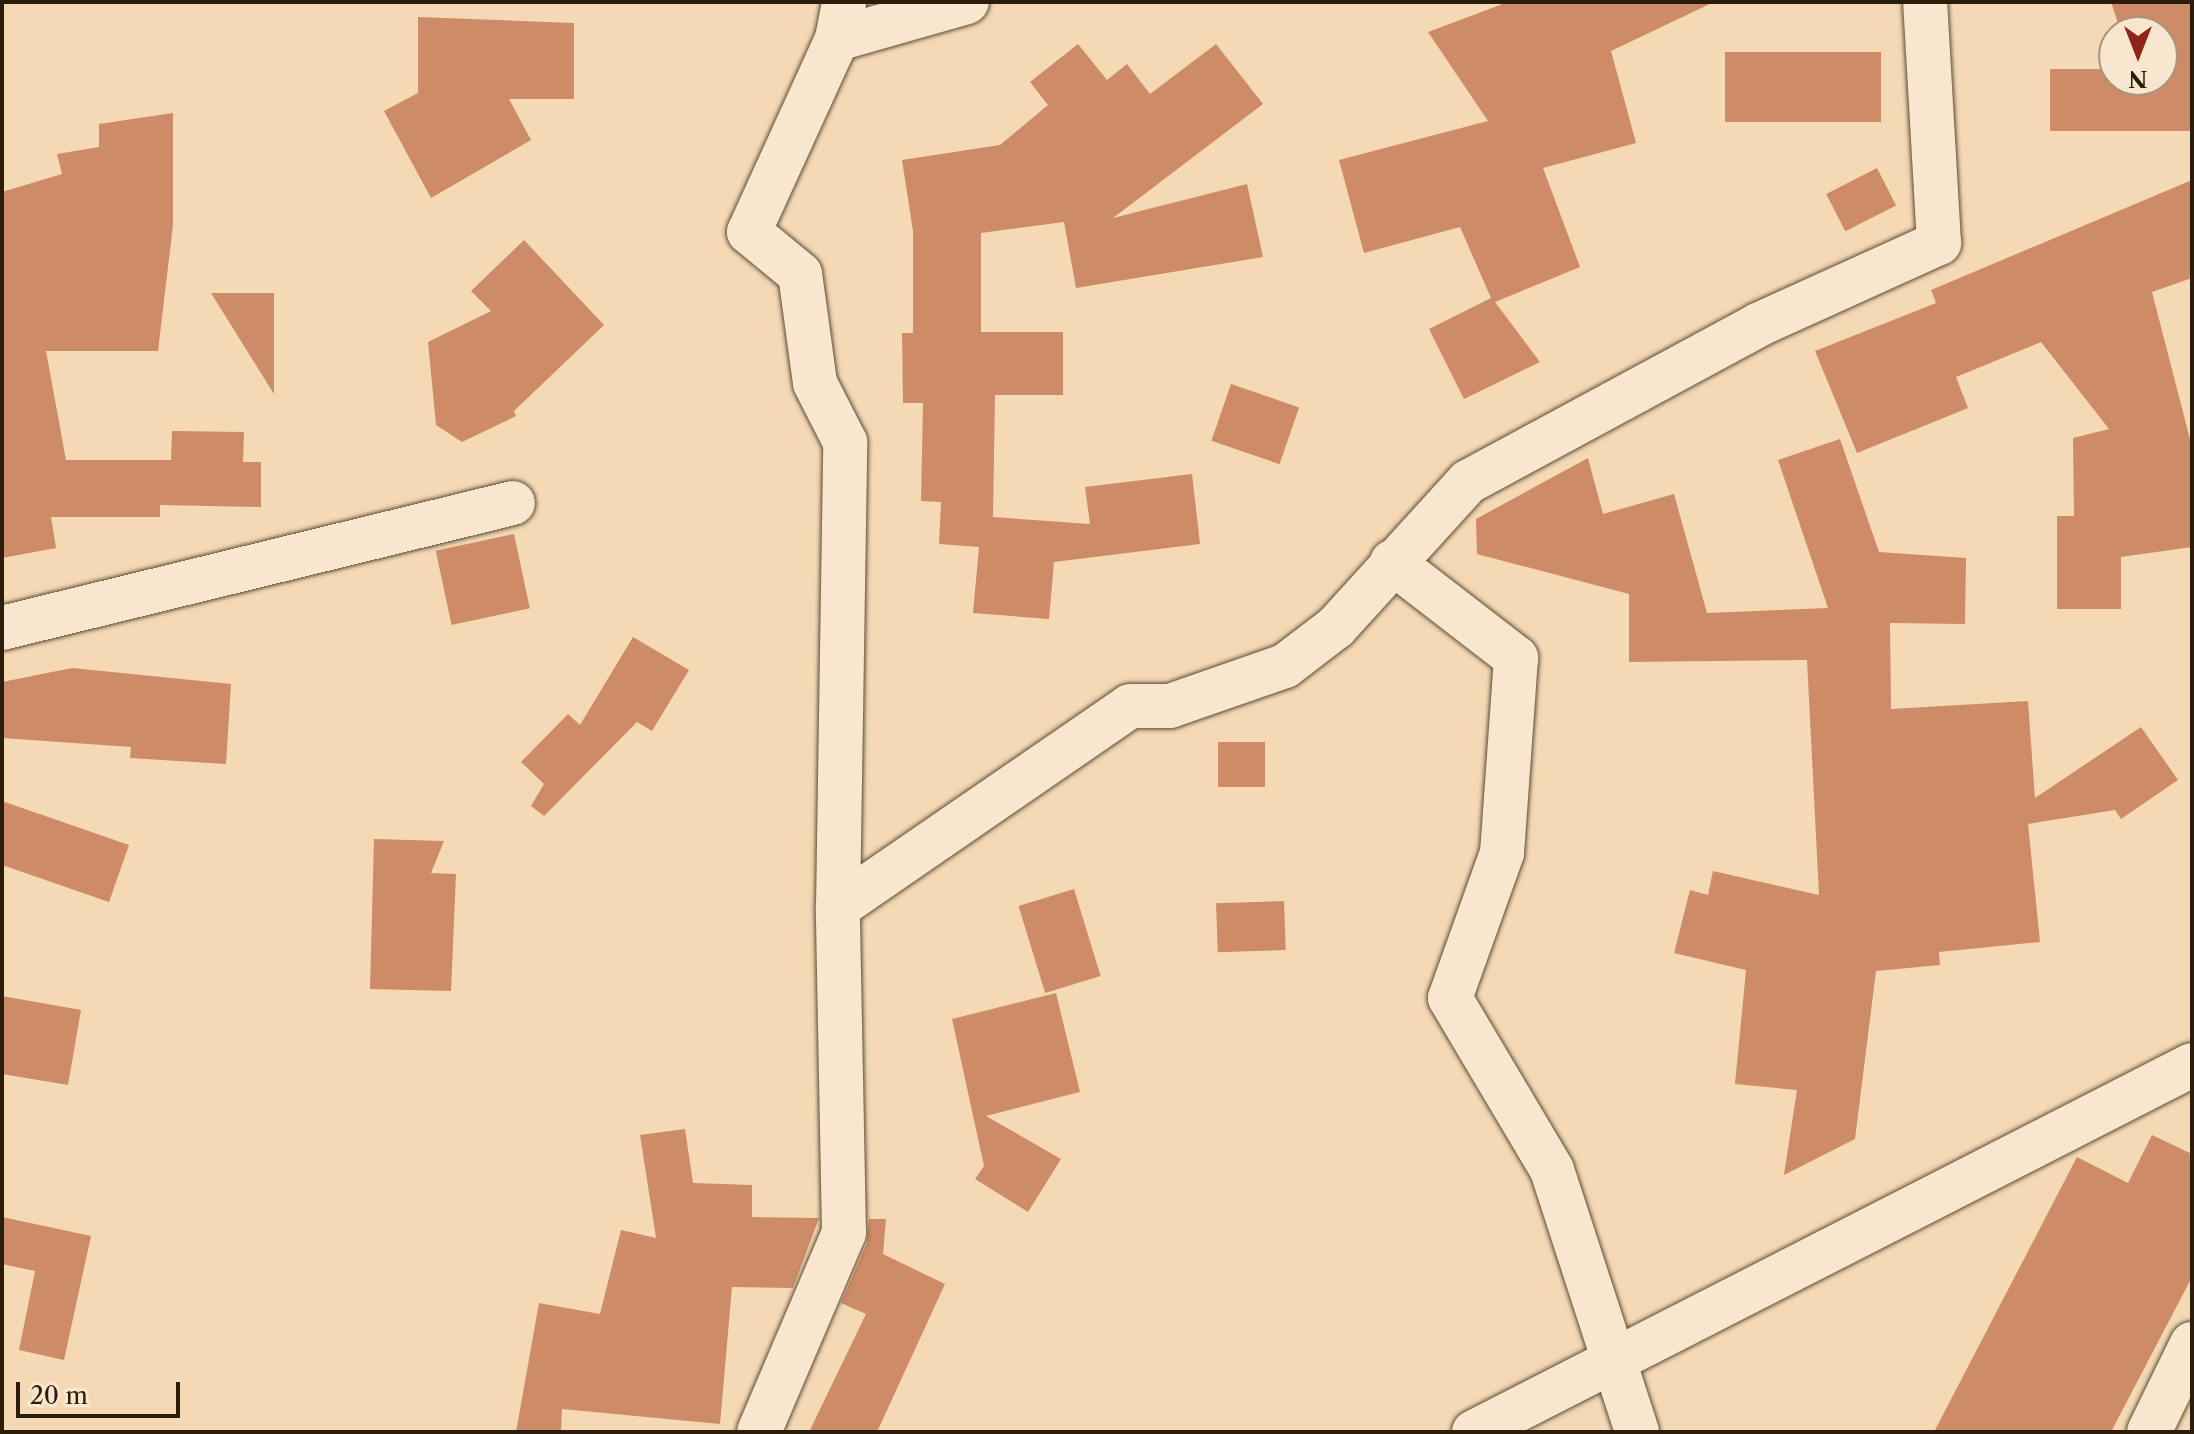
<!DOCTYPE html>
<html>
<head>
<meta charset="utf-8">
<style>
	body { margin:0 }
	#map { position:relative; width:2194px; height:1434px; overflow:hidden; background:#f4d9b4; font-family:"Libre Caslon Text",serif }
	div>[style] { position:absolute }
	.building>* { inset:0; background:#ce8b68; transform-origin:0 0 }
	.roads { filter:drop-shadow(0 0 2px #5d4b36) drop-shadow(0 0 2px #5d4b36) }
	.minor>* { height:44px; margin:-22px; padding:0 22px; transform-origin:22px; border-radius:22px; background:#f8e6ce }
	span { translate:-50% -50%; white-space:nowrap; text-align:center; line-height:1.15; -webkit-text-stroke:6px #f8e6ce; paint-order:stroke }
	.frame { position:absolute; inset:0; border:4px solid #2b1c0c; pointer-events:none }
	.north { position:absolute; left:2098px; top:16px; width:80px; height:80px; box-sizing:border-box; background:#f8e6ce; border:2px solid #a69580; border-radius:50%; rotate:180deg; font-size:22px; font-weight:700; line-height:32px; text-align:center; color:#2b1c0c }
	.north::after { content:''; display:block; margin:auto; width:28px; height:36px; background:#8f2418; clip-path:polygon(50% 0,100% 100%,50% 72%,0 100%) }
	.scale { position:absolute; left:16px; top:1382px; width:164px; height:36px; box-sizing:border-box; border:4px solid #2b1c0c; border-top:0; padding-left:10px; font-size:24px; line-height:28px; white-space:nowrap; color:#2b1c0c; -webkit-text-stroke:6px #f8e6ce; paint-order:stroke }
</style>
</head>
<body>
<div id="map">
	<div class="building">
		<div style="clip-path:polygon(1508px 2px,1714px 2px,1611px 51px,1636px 143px,1543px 168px,1580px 267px,1495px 302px,1540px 362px,1464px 399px,1429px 329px,1491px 298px,1460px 227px,1364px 253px,1339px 160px,1488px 121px,1428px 32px)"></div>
		<div style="clip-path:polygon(2111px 2px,2192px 2px,2192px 131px,2050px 131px,2050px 69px,2114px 69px,2114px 80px,2162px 80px,2162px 32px,2121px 32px)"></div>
		<div style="clip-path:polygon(418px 17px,574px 23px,574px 99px,509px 99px,531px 140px,431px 198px,384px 111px,418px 93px)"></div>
		<div style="clip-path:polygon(1078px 44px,1107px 80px,1127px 64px,1150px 94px,1216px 44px,1263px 104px,1113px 218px,1247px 184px,1263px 257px,1076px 288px,1064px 222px,981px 233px,981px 332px,1063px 332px,1063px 395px,995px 395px,993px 517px,1090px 524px,1085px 487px,1192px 474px,1200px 544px,1054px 562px,1049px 619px,973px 613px,979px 547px,939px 544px,941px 502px,921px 501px,923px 403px,903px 403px,902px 333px,913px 333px,913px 231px,902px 160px,1000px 145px,1048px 105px,1030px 82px)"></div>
		<div style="left:1725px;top:52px;width:156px;height:70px"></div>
		<div style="clip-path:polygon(173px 113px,173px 225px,158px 351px,46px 351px,66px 460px,171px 460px,172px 431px,244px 432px,243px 462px,261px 462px,261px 507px,160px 505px,160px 517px,51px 517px,56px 548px,2px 558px,2px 192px,62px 174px,57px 154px,99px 147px,99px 124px)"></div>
		<div style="left:1877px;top:168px;width:42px;height:57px;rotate:63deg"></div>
		<div style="clip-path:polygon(2192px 180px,2192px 278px,2152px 292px,2192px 447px,2192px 547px,2121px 557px,2121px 609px,2057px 609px,2057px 516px,2074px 516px,2073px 438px,2109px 429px,2041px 342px,1956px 377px,1968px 408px,1857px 453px,1815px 351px,1936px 303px,1931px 290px)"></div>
		<div style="clip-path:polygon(524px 240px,604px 325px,514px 411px,516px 416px,462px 442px,436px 425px,428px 342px,491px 311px,471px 291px)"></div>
		<div style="clip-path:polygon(211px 293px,274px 293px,274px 394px)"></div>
		<div style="left:1231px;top:384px;width:72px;height:60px;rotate:19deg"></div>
		<div style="clip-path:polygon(1840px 439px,1879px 552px,1966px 558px,1965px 624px,1890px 623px,1891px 709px,2028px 701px,2035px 798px,2141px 727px,2178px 780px,2121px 819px,2115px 810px,2028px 824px,2040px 942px,1939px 952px,1940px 965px,1876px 971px,1855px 1139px,1784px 1175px,1797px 1090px,1735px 1084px,1746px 970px,1674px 953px,1690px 890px,1708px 895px,1713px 871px,1819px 895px,1807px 660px,1629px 662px,1629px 594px,1477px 554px,1476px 519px,1588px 458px,1603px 514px,1674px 494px,1707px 613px,1828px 608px,1778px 460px)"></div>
		<div style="left:514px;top:534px;width:76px;height:80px;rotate:78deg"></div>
		<div style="clip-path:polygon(633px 637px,689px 670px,652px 731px,637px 722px,544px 816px,531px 806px,544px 784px,521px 762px,568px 714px,580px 725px)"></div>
		<div style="clip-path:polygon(72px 668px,231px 684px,226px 764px,130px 758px,131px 747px,2px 738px,2px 682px)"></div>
		<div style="left:1218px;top:742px;width:47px;height:45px"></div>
		<div style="clip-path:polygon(2px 801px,129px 845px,109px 902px,2px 865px)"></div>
		<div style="clip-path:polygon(374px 839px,444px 841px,431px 873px,456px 874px,451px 991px,370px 989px)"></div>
		<div style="left:1074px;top:889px;width:91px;height:58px;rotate:73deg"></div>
		<div style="left:1284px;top:901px;width:49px;height:68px;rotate:88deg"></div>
		<div style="clip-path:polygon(1056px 993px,1080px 1092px,986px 1116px,1061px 1159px,1028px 1212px,975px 1179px,984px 1166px,952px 1019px)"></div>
		<div style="clip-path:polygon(2px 996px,81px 1010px,68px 1085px,2px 1074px)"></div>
		<div style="clip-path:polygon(685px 1129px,693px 1183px,752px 1185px,752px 1217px,819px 1218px,793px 1288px,732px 1287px,720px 1424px,562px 1409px,561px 1432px,516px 1432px,539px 1303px,600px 1314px,621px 1230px,656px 1238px,640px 1135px)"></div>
		<div style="clip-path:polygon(2152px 1135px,2192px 1154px,2192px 1277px,2111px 1432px,1934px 1432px,2077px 1157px,2128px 1183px)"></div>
		<div style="clip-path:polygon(2px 1217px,91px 1236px,64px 1360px,19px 1350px,35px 1271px,2px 1264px)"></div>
		<div style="clip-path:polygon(869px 1219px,886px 1219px,883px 1254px,945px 1284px,877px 1432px,809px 1432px,866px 1314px,841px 1303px,867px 1243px)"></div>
	</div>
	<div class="roads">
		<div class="minor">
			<div style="left:837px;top:39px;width:135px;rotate:-15.9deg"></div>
			<div style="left:1392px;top:562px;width:157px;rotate:37.7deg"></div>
			<div style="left:1516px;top:658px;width:196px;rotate:94.1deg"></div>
			<div style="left:1502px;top:853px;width:154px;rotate:109.7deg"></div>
			<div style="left:1450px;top:998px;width:200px;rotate:59.3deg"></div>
			<div style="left:1552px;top:1170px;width:275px;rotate:72deg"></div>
			<div style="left:2px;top:628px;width:526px;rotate:-13.75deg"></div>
			<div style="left:838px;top:907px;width:465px;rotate:-89.1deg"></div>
			<div style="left:845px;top:442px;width:66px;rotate:-117deg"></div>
			<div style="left:815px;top:383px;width:110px;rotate:-97.8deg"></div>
			<div style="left:800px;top:274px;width:66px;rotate:-140.5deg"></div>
			<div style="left:749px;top:232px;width:212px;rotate:-65.5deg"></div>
			<div style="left:837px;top:39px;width:38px;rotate:-79deg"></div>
			<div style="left:759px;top:1432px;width:216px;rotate:-66.9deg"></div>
			<div style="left:844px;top:1233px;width:326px;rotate:-91.1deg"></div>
			<div style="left:838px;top:907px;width:354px;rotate:-34.5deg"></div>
			<div style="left:1130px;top:706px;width:40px"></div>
			<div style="left:1170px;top:706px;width:122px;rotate:-19.2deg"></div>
			<div style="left:1285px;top:666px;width:64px;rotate:-37.4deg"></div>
			<div style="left:1336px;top:627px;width:196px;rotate:-47.7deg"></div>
			<div style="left:1468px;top:482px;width:330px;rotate:-28.4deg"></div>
			<div style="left:1758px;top:325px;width:199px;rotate:-24.4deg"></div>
			<div style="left:1939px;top:243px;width:241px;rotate:-93.3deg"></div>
			<div style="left:1474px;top:1432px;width:806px;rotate:-27.07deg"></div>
			<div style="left:2149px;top:1432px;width:98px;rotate:-64deg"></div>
		</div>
	</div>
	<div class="frame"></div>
	<div class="north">N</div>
	<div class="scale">20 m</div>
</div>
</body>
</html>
